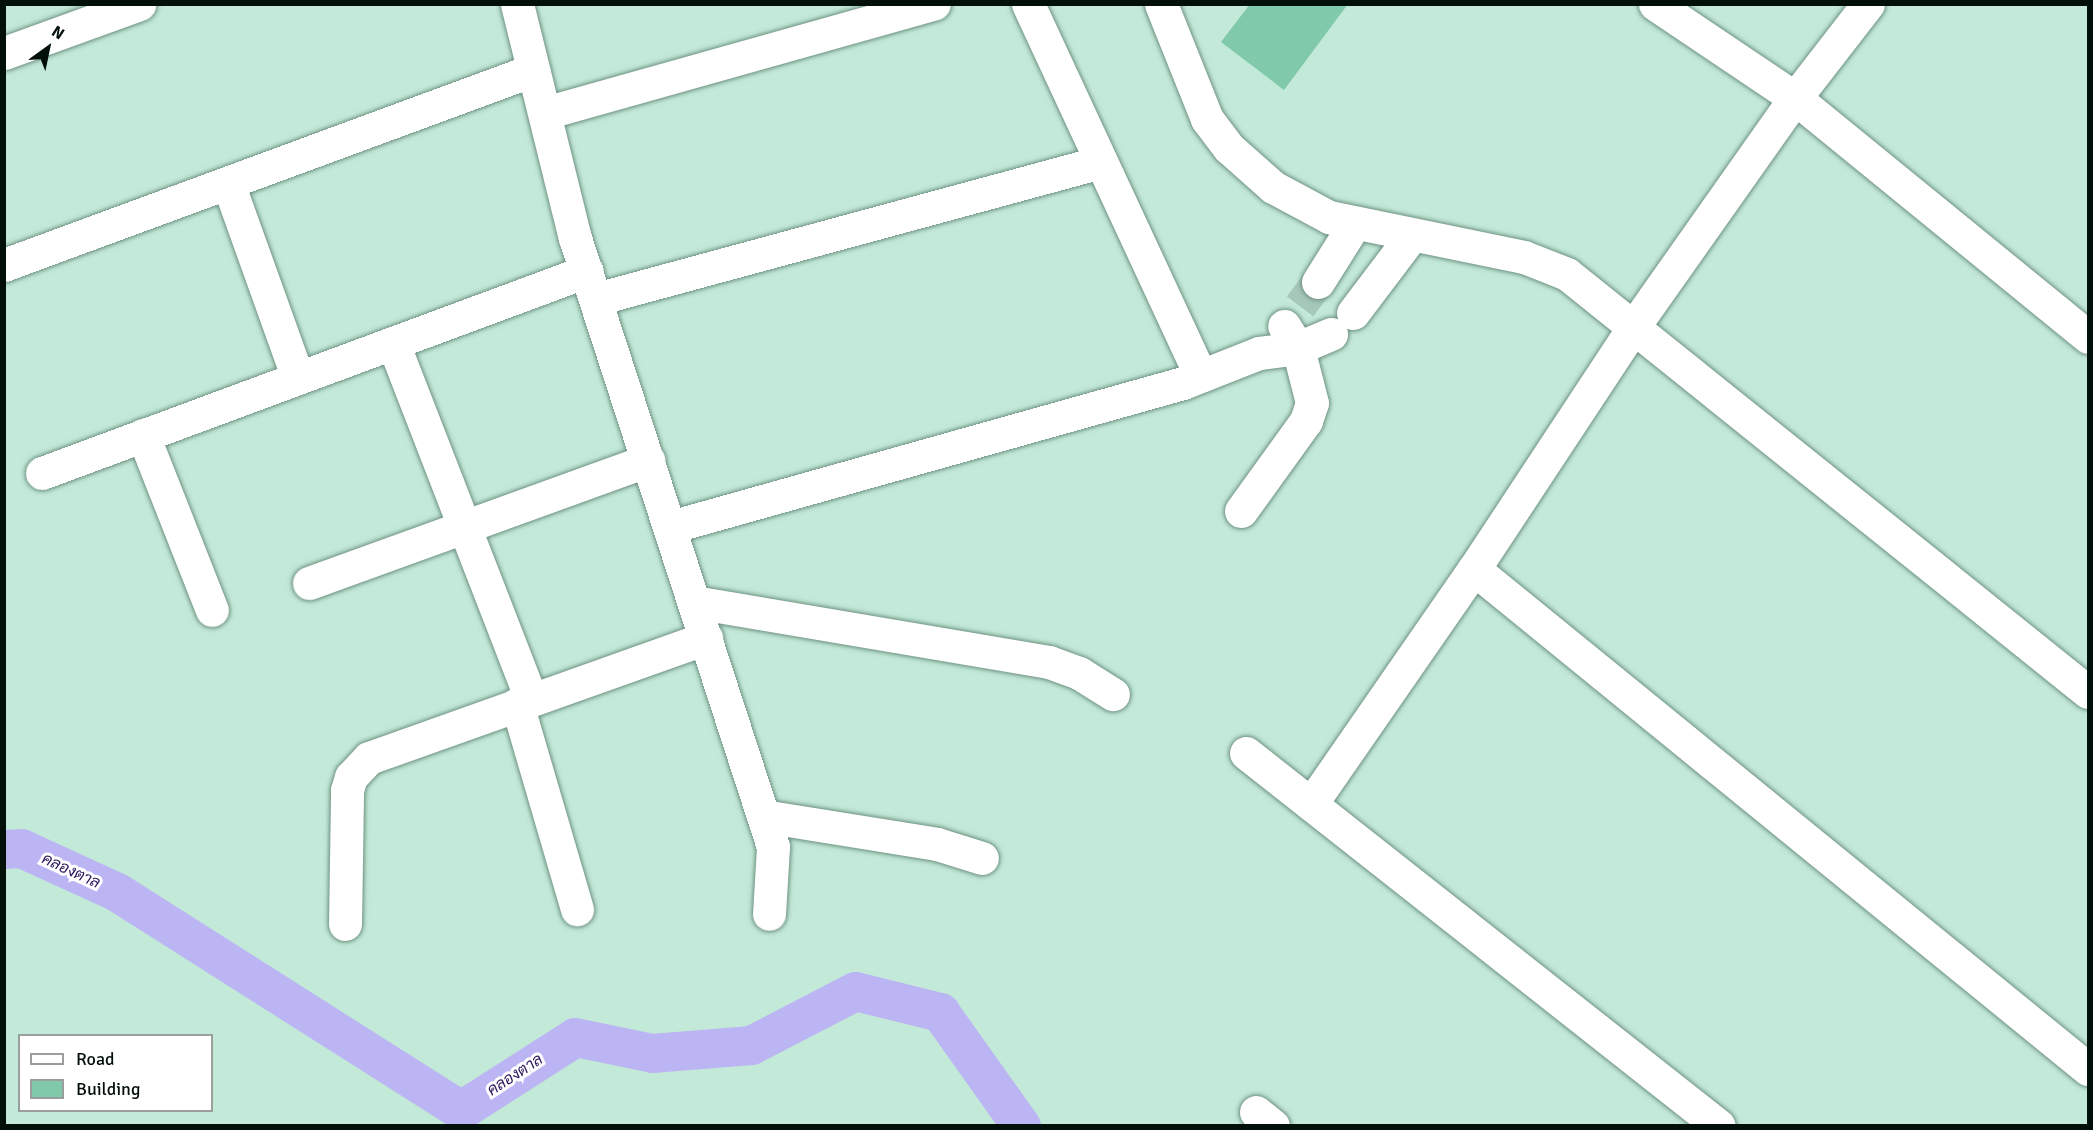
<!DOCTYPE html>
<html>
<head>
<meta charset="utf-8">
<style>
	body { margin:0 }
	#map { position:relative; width:2093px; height:1130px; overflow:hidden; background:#c3e9d8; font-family:Signika,Sarabun,sans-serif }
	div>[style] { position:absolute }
	.canal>* { height:39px; margin:-19.5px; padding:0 19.5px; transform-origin:19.5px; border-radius:19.5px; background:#bcb5f3 }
	.building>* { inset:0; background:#80c9ab }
	.minor-tunnel>* { height:33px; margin-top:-16.5px; transform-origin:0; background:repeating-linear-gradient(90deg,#a6c8b9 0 33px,transparent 0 49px) }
	.roads { filter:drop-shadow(0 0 2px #6e9282) drop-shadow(0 0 2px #6e9282) }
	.minor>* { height:33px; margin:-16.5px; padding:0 16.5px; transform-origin:16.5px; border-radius:16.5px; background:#fff }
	span { translate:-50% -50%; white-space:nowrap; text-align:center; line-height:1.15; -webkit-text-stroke:6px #fff; paint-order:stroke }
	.water-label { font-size:16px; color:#2b185d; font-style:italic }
	.frame { position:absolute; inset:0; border:6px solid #030f09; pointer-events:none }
	.legend { position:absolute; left:18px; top:1034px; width:195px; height:78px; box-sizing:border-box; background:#fff; border:2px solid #9a9f9d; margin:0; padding:8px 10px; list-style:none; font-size:18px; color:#030f09 }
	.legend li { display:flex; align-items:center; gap:12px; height:30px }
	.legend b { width:30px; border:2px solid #9a9f9d }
	.north { position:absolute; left:18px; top:18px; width:60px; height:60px; -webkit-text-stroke:4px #fff; paint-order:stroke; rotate:33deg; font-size:16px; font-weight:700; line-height:24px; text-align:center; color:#030f09 }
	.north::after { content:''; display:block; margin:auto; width:21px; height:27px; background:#030f09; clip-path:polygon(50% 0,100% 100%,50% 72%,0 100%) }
</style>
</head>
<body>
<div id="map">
	<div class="canal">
		<div style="left:4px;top:849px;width:17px;rotate:-3deg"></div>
		<div style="left:21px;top:848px;width:106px;rotate:24.6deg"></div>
		<div style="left:117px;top:892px;width:407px;rotate:32.4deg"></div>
		<div style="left:461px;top:1110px;width:135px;rotate:-32.6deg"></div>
		<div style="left:575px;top:1037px;width:79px;rotate:11.7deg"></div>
		<div style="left:652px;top:1053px;width:99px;rotate:-4.6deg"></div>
		<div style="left:751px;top:1045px;width:117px;rotate:-27.4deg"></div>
		<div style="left:855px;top:991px;width:88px;rotate:13.9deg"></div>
		<div style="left:940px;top:1012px;width:140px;rotate:54.6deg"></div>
	</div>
	<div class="building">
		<div style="clip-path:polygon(1250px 4px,1348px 4px,1284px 90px,1221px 42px)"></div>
	</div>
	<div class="minor-tunnel">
		<div style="left:1300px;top:306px;width:30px;rotate:-53deg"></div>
	</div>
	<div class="roads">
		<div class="minor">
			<div style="left:517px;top:4px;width:241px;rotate:76.1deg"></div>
			<div style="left:575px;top:238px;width:640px;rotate:71.99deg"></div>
			<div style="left:773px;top:847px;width:67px;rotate:93.4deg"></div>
			<div style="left:1028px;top:4px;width:410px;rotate:65.1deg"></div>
			<div style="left:1161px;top:4px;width:124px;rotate:68.2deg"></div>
			<div style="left:1207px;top:119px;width:36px;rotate:53deg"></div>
			<div style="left:1229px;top:148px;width:59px;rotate:41.6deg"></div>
			<div style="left:1273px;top:187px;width:64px;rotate:28.2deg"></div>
			<div style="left:1329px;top:217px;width:199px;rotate:11.6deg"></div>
			<div style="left:1524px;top:257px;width:46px;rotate:21.6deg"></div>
			<div style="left:1567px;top:274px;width:668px;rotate:38.74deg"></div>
			<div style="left:1655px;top:4px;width:169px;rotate:33.9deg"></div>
			<div style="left:1795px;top:98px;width:378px;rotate:39.2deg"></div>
			<div style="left:4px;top:53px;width:144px;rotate:-19.9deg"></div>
			<div style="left:545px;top:113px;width:404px;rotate:-15.7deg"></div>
			<div style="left:228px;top:183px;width:207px;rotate:70.3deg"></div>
			<div style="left:4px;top:265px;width:564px;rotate:-20.23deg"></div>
			<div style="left:1318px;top:282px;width:70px;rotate:-57.9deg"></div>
			<div style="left:596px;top:299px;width:523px;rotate:-15.18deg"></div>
			<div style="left:1353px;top:313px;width:98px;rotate:-52.9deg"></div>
			<div style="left:393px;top:343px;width:382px;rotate:68.8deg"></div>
			<div style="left:143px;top:435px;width:188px;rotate:68.5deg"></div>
			<div style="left:42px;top:473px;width:581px;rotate:-20.34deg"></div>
			<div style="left:1241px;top:511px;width:111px;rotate:-54.2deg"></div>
			<div style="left:1306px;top:421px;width:19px;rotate:-72deg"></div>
			<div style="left:1312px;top:403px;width:57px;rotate:-104.3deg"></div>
			<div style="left:1298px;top:348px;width:26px;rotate:-122deg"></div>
			<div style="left:670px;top:527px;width:533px;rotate:-15.68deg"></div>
			<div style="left:1183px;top:383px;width:82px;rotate:-21.5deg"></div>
			<div style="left:1259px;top:353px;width:39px;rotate:-7deg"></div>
			<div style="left:1298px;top:348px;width:36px;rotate:-23deg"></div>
			<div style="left:1474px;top:569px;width:792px;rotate:39.16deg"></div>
			<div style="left:309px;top:583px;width:361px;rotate:-19.9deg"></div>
			<div style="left:694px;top:602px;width:360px;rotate:9.6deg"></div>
			<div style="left:1049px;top:662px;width:32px;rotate:20deg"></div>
			<div style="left:1079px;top:673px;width:40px;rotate:32deg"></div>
			<div style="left:517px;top:704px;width:214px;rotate:73.7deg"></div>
			<div style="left:1246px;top:753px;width:602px;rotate:38.26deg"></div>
			<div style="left:1311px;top:804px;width:286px;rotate:-55.3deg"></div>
			<div style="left:1474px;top:569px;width:291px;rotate:-56.6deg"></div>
			<div style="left:1634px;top:326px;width:279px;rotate:-54.8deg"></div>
			<div style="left:1795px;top:98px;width:119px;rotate:-52.2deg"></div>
			<div style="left:763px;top:816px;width:176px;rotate:9.1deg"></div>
			<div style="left:937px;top:844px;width:47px;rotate:17.3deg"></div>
			<div style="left:345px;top:924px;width:134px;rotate:-89.1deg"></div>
			<div style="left:347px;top:790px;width:14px;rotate:-73deg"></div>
			<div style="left:351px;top:777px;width:26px;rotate:-47deg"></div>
			<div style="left:369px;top:758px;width:358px;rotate:-19.6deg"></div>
			<div style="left:1256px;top:1112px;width:22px;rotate:39deg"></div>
		</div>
	</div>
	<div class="water-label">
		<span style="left:71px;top:871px;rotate:25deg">คลองตาล</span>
		<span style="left:515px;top:1075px;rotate:-33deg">คลองตาล</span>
	</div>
	<div class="frame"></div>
	<ul class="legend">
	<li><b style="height:8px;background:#fff"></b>Road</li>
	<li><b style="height:16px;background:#80c9ab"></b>Building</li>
	</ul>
	<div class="north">N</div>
</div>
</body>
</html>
